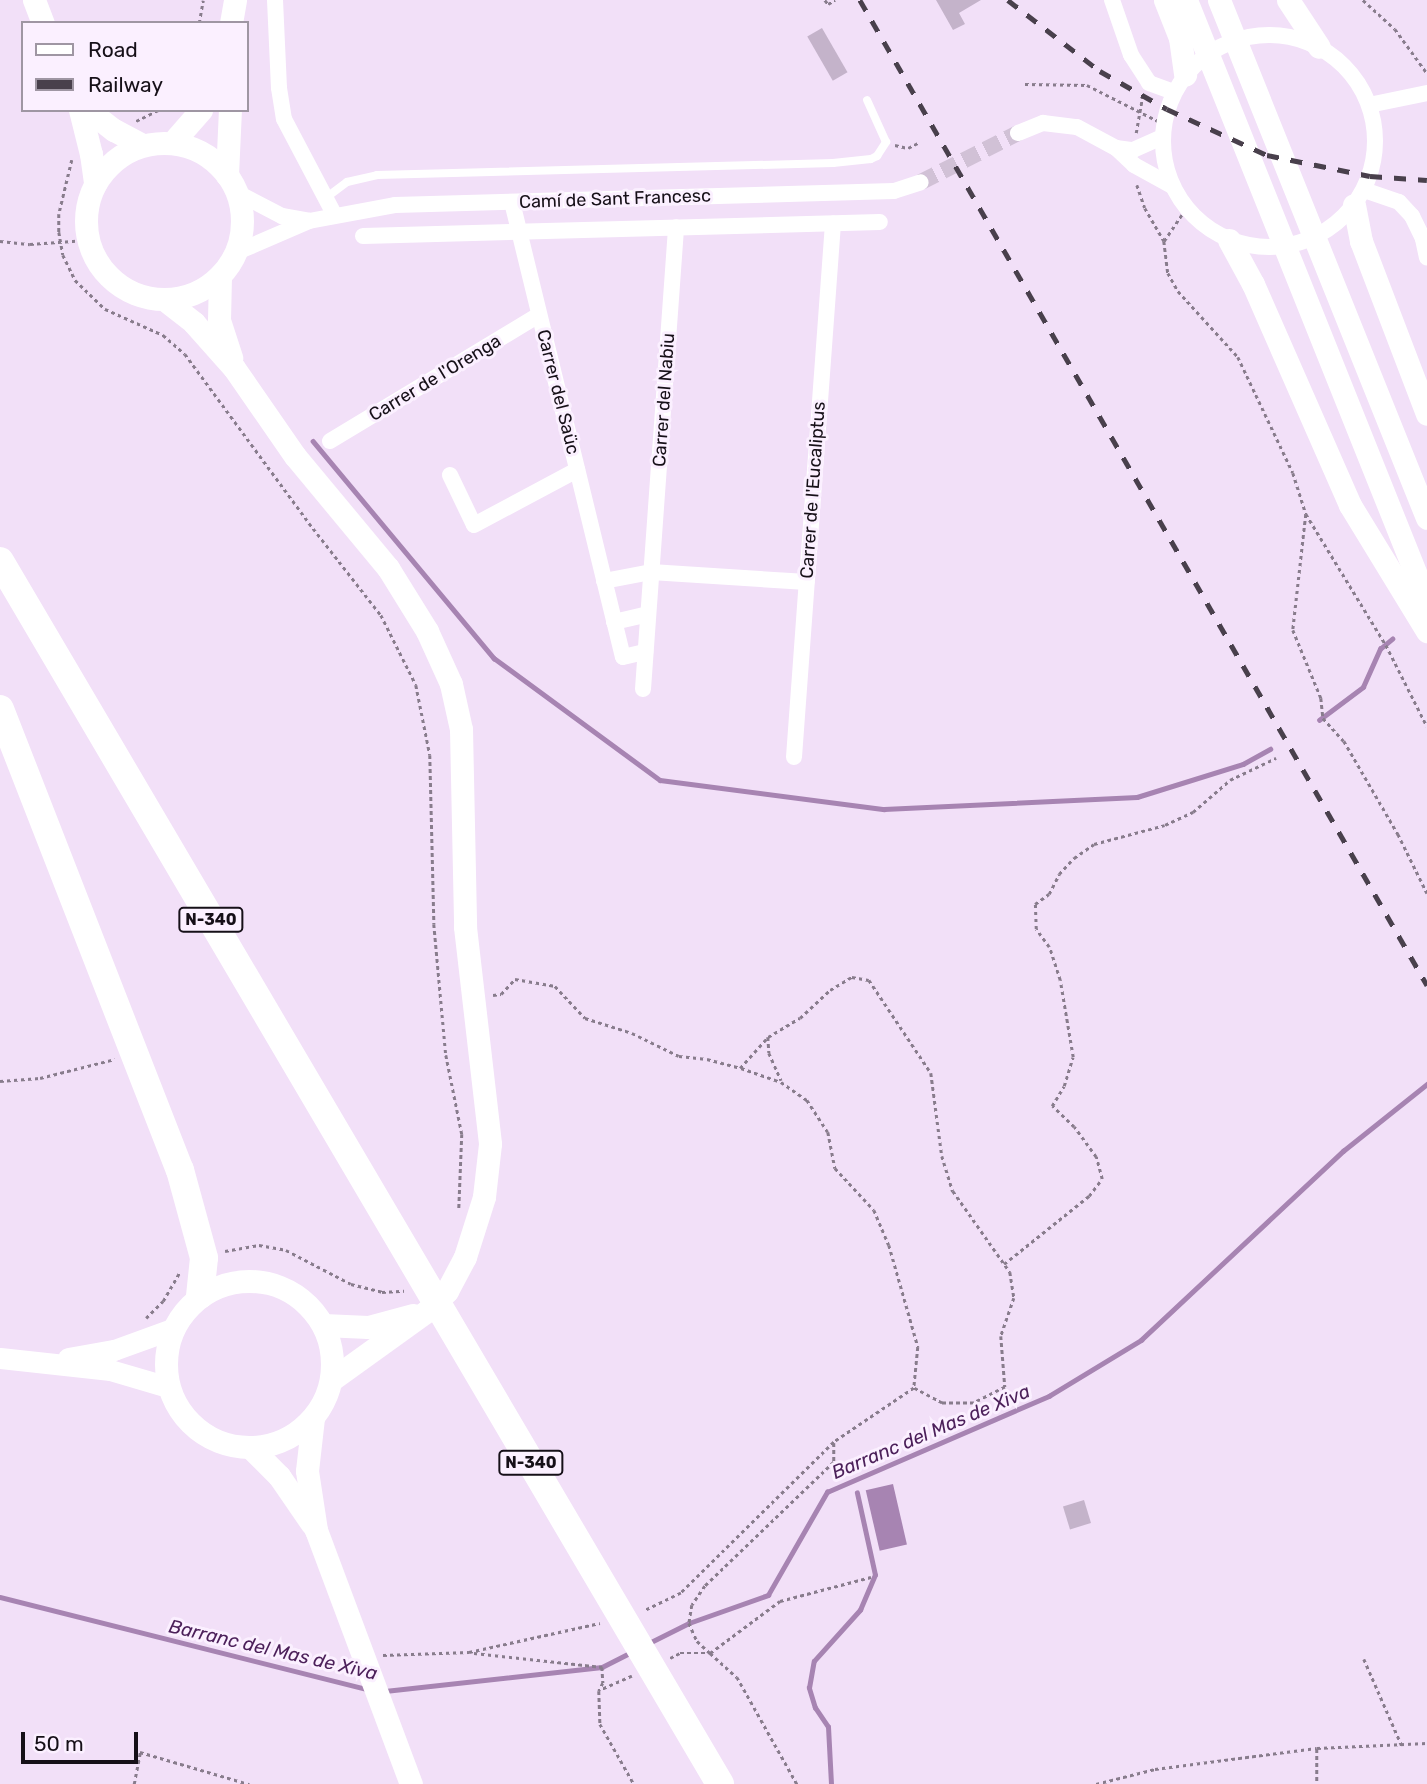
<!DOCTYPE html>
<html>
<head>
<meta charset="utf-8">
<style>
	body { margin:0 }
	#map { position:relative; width:1427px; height:1784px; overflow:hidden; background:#f2e0f8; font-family:Rubik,sans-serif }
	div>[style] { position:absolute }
	.water>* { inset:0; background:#a784b2; transform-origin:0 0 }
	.stream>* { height:4.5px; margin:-2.25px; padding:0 2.25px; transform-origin:2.25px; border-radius:2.25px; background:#a784b2 }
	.building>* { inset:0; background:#c4b3ca; transform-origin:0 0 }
	.minor-tunnel>* { height:16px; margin-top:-8px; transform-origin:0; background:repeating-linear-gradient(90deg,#d1c1d6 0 16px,transparent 0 24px) }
	.path>* { height:2.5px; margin-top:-1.25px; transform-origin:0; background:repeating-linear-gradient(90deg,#887c8c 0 3.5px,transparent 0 7px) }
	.service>* { height:8px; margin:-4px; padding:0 4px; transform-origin:4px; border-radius:4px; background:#fff }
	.minor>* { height:16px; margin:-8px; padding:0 8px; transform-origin:8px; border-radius:8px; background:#fff }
	.minor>.ring { margin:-8px; padding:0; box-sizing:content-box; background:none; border:16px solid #fff; border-radius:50% }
	.tertiary>* { height:21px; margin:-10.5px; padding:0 10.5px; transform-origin:10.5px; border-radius:10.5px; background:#fff }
	.secondary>* { height:23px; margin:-11.5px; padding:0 11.5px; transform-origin:11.5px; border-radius:11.5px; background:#fff }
	.secondary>.ring { margin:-11.5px; padding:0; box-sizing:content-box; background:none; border:23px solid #fff; border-radius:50% }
	.trunk>* { height:28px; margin:-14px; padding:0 14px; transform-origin:14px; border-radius:14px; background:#fff }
	.rail>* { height:4.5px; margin-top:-2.25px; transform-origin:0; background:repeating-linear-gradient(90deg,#49404c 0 12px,transparent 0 24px) }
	span { translate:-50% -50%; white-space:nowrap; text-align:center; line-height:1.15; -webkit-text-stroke:6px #fbf0ff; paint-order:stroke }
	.shield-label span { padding:2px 5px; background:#fbf0ff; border:2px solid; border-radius:5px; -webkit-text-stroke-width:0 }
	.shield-label { font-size:16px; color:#161018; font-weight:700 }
	.street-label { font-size:18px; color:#161018 }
	.water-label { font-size:19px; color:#4c205a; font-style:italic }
	.legend { position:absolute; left:21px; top:21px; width:228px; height:91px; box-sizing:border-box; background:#fbf0ff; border:2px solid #9f96a3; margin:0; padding:9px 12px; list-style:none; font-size:21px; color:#161018 }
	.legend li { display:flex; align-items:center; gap:14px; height:35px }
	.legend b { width:35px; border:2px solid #9f96a3 }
	.scale { position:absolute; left:21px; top:1732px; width:117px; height:32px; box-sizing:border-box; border:4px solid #161018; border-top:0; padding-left:9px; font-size:21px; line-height:24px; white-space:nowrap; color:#161018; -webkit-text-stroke:5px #fbf0ff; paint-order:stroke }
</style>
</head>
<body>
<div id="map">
	<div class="water">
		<div style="left:893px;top:1484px;width:62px;height:28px;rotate:77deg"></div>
	</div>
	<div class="stream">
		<div style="left:313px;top:441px;width:283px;rotate:50.2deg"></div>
		<div style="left:494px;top:658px;width:206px;rotate:36.3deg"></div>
		<div style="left:660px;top:780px;width:226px;rotate:7.4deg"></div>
		<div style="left:884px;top:809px;width:253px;rotate:-2.7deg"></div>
		<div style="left:1137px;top:797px;width:111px;rotate:-17.3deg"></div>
		<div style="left:1243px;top:764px;width:31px;rotate:-29deg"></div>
		<div style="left:1319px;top:720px;width:55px;rotate:-36.9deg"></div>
		<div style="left:1363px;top:687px;width:42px;rotate:-65.9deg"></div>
		<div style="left:1380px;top:649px;width:16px;rotate:-40deg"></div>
		<div style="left:0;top:1597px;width:381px;rotate:14.1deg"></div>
		<div style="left:647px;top:1644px;width:47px;rotate:-26.6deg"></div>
		<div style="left:689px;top:1623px;width:84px;rotate:-19.5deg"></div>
		<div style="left:768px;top:1595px;width:119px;rotate:-60.2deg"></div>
		<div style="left:827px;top:1492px;width:242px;rotate:-23.4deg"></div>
		<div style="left:1049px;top:1396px;width:108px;rotate:-31.3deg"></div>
		<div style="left:1141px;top:1340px;width:277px;rotate:-43.1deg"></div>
		<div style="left:1343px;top:1151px;width:107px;rotate:-38.6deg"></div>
		<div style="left:385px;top:1691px;width:218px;rotate:-6.3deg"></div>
		<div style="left:602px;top:1667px;width:31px;rotate:-27deg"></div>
		<div style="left:831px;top:1784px;width:57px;rotate:-93deg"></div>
		<div style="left:828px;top:1727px;width:23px;rotate:-124deg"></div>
		<div style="left:815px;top:1708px;width:21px;rotate:-107deg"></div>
		<div style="left:809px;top:1688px;width:27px;rotate:-80deg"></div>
		<div style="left:814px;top:1661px;width:69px;rotate:-48deg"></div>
		<div style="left:860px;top:1610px;width:38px;rotate:-67deg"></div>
		<div style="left:875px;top:1575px;width:84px;rotate:-102.4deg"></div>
	</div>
	<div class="building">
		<div style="clip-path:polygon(936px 0,981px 0,959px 13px,965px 24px,953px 30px)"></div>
		<div style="left:822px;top:28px;width:51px;height:17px;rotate:60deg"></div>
		<div style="left:1084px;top:1500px;width:24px;height:22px;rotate:73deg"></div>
	</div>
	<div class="minor-tunnel">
		<div style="left:921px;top:182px;width:109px;rotate:-26.8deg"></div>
	</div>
	<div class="path">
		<div style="left:825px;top:0;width:5px;rotate:53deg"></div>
		<div style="left:828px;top:4px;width:8px;rotate:-30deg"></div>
		<div style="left:1363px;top:0;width:43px;rotate:42.2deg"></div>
		<div style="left:1395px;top:29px;width:54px;rotate:54deg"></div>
		<div style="left:199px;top:23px;width:23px;rotate:-80deg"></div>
		<div style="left:1025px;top:84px;width:62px;rotate:0.9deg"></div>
		<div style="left:1087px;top:85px;width:82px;rotate:26.9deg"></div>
		<div style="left:136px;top:121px;width:25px;rotate:-26deg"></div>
		<div style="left:1136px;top:133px;width:36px;rotate:-80deg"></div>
		<div style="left:895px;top:145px;width:13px;rotate:13deg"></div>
		<div style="left:908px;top:148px;width:11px;rotate:-27deg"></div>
		<div style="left:72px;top:160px;width:56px;rotate:103.5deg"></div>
		<div style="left:59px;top:214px;width:18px;rotate:90deg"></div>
		<div style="left:59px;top:232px;width:23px;rotate:80deg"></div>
		<div style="left:63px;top:255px;width:28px;rotate:64deg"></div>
		<div style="left:75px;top:280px;width:42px;rotate:44deg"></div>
		<div style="left:105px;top:309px;width:64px;rotate:24.1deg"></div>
		<div style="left:163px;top:335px;width:29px;rotate:41deg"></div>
		<div style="left:185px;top:354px;width:210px;rotate:53.7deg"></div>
		<div style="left:309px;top:523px;width:117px;rotate:52deg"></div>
		<div style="left:381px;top:615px;width:78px;rotate:63.4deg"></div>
		<div style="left:416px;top:685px;width:71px;rotate:78.7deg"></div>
		<div style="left:430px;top:755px;width:169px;rotate:88.6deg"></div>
		<div style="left:434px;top:924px;width:132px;rotate:84.8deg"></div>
		<div style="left:446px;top:1055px;width:81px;rotate:78.6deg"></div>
		<div style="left:462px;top:1134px;width:74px;rotate:92.3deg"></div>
		<div style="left:1137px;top:185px;width:24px;rotate:71deg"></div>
		<div style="left:1145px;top:208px;width:38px;rotate:60deg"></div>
		<div style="left:1164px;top:241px;width:32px;rotate:83deg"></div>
		<div style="left:1168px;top:273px;width:21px;rotate:61deg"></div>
		<div style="left:1178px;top:291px;width:89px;rotate:47.7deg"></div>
		<div style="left:1238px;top:357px;width:128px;rotate:64.6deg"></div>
		<div style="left:1293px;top:473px;width:43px;rotate:72.4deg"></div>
		<div style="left:1306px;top:514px;width:153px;rotate:58.6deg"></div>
		<div style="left:1386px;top:645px;width:91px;rotate:63.2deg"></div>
		<div style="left:0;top:241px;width:30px;rotate:6deg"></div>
		<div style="left:30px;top:244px;width:57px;rotate:-4deg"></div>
		<div style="left:1164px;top:241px;width:40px;rotate:-56deg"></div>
		<div style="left:1306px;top:514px;width:117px;rotate:96.4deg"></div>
		<div style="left:1293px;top:630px;width:74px;rotate:67.6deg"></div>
		<div style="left:1321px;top:698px;width:20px;rotate:84deg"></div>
		<div style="left:1323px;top:718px;width:31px;rotate:48deg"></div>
		<div style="left:1344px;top:741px;width:108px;rotate:59.9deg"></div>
		<div style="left:1398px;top:834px;width:66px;rotate:63.8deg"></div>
		<div style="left:493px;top:995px;width:8px;rotate:-7deg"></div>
		<div style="left:501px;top:994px;width:21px;rotate:-47deg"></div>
		<div style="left:515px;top:979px;width:41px;rotate:9.9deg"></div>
		<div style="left:555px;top:986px;width:44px;rotate:46.8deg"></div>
		<div style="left:585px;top:1018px;width:49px;rotate:17.7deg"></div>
		<div style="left:632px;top:1033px;width:52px;rotate:26.1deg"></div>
		<div style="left:679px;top:1056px;width:28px;rotate:6deg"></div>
		<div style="left:707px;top:1059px;width:34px;rotate:15deg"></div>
		<div style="left:740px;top:1068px;width:42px;rotate:-47.9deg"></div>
		<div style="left:768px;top:1037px;width:37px;rotate:-31deg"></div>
		<div style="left:800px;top:1018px;width:41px;rotate:-43deg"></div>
		<div style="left:830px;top:990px;width:26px;rotate:-31deg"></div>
		<div style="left:852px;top:977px;width:17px;rotate:10deg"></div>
		<div style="left:869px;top:980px;width:112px;rotate:56.3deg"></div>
		<div style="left:931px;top:1073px;width:84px;rotate:82.5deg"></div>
		<div style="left:942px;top:1156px;width:37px;rotate:73deg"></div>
		<div style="left:953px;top:1191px;width:99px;rotate:54.9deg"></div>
		<div style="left:1010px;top:1272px;width:26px;rotate:81deg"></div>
		<div style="left:1014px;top:1298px;width:40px;rotate:108.9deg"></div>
		<div style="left:1001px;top:1336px;width:51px;rotate:85.5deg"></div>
		<div style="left:1005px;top:1387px;width:35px;rotate:153deg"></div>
		<div style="left:974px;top:1403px;width:32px;rotate:180deg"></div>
		<div style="left:942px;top:1403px;width:32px;rotate:-152deg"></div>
		<div style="left:914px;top:1388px;width:97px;rotate:146deg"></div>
		<div style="left:834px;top:1442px;width:215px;rotate:135.4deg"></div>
		<div style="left:681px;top:1593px;width:41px;rotate:154.1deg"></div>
		<div style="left:768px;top:1037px;width:16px;rotate:86deg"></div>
		<div style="left:769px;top:1053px;width:30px;rotate:66deg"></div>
		<div style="left:741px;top:1068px;width:42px;rotate:19.3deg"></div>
		<div style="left:781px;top:1082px;width:32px;rotate:35deg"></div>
		<div style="left:807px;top:1100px;width:38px;rotate:57deg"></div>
		<div style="left:828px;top:1132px;width:37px;rotate:79deg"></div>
		<div style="left:835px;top:1168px;width:57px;rotate:47.1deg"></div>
		<div style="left:874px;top:1210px;width:38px;rotate:67deg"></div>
		<div style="left:889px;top:1245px;width:106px;rotate:74.1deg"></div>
		<div style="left:918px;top:1347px;width:41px;rotate:95.6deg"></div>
		<div style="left:0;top:1081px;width:40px;rotate:-4.3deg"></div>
		<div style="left:40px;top:1078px;width:77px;rotate:-14.2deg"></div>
		<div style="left:225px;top:1251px;width:35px;rotate:-10deg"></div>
		<div style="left:259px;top:1245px;width:27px;rotate:10deg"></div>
		<div style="left:286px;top:1250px;width:73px;rotate:27.6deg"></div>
		<div style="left:351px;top:1284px;width:32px;rotate:14deg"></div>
		<div style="left:382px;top:1292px;width:22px;rotate:-3deg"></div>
		<div style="left:1004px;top:1264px;width:109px;rotate:-38.7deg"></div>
		<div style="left:1089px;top:1196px;width:21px;rotate:-53deg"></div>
		<div style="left:1102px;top:1179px;width:23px;rotate:-105deg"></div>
		<div style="left:1096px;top:1157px;width:37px;rotate:-126deg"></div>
		<div style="left:1074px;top:1127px;width:30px;rotate:-136deg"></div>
		<div style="left:1052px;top:1106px;width:23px;rotate:-59deg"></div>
		<div style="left:1064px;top:1086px;width:30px;rotate:-73deg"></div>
		<div style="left:1073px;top:1057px;width:78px;rotate:-99.6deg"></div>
		<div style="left:1060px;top:980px;width:35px;rotate:-108deg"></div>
		<div style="left:1049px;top:947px;width:22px;rotate:-126deg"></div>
		<div style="left:1036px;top:929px;width:25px;rotate:-92deg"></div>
		<div style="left:1035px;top:904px;width:17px;rotate:-36deg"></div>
		<div style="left:1049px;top:894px;width:22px;rotate:-63deg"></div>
		<div style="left:1059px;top:874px;width:22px;rotate:-47deg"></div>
		<div style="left:1074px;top:858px;width:24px;rotate:-35deg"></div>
		<div style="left:1094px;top:844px;width:73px;rotate:-15deg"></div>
		<div style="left:1165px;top:825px;width:31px;rotate:-25deg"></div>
		<div style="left:1193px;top:812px;width:49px;rotate:-40.9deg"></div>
		<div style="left:1230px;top:780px;width:51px;rotate:-25.6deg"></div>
		<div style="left:146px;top:1318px;width:24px;rotate:-45deg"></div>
		<div style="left:163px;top:1301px;width:32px;rotate:-60deg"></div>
		<div style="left:834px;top:1443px;width:19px;rotate:90deg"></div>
		<div style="left:834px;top:1462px;width:179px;rotate:136.1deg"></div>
		<div style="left:705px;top:1586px;width:23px;rotate:124deg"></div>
		<div style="left:692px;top:1605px;width:18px;rotate:99deg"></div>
		<div style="left:689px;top:1623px;width:20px;rotate:66deg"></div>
		<div style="left:697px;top:1641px;width:18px;rotate:43deg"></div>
		<div style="left:710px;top:1653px;width:87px;rotate:-36.6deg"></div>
		<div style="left:780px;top:1601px;width:94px;rotate:-14.8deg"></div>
		<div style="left:474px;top:1653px;width:129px;rotate:6.2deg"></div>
		<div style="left:602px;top:1667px;width:16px;rotate:86deg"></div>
		<div style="left:603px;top:1683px;width:9px;rotate:117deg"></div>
		<div style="left:383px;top:1655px;width:86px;rotate:-2deg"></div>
		<div style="left:469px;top:1652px;width:134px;rotate:-12.5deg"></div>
		<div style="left:670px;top:1658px;width:11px;rotate:-27deg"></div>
		<div style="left:680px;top:1653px;width:30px"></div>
		<div style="left:710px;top:1653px;width:36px;rotate:42deg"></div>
		<div style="left:737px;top:1677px;width:123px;rotate:60.7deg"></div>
		<div style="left:1364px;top:1659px;width:95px;rotate:66.4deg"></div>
		<div style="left:632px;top:1676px;width:36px;rotate:156deg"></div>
		<div style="left:599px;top:1691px;width:33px;rotate:88deg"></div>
		<div style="left:600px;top:1724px;width:69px;rotate:60.5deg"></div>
		<div style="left:1317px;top:1749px;width:35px;rotate:90deg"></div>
		<div style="left:134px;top:1784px;width:33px;rotate:-79deg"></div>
		<div style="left:140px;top:1752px;width:114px;rotate:16.4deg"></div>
		<div style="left:1096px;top:1784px;width:61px;rotate:-14.3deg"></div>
		<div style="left:1155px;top:1769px;width:163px;rotate:-7.4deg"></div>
		<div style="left:1317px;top:1748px;width:110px;rotate:-2.6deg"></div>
	</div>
	<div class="service">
		<div style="left:327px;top:197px;width:25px;rotate:-37deg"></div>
		<div style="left:347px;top:182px;width:31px;rotate:-13deg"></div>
		<div style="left:377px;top:175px;width:456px;rotate:-1.5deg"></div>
		<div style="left:833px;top:163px;width:38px;rotate:-6deg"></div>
		<div style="left:871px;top:159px;width:7px;rotate:-27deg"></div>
		<div style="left:877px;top:156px;width:17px;rotate:-57deg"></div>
		<div style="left:886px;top:142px;width:46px;rotate:-114.3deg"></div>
	</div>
	<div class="minor">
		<div style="left:275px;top:0;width:88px;rotate:87.4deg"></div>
		<div style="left:279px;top:88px;width:31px;rotate:81deg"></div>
		<div style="left:284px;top:119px;width:107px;rotate:62.2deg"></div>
		<div style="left:1112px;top:0;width:58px;rotate:70.9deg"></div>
		<div style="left:1131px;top:55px;width:33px;rotate:57deg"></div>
		<div style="left:1149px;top:83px;width:27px;rotate:20deg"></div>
		<div class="ring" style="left:1163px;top:35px;width:196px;height:196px"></div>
		<div style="left:1369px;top:105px;width:59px;rotate:-11.7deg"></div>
		<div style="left:1018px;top:133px;width:27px;rotate:-22deg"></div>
		<div style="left:1043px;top:123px;width:34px;rotate:7deg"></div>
		<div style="left:1077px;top:127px;width:44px;rotate:28.3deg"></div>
		<div style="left:1116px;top:148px;width:25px;rotate:43deg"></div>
		<div style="left:1134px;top:165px;width:43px;rotate:28.9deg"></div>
		<div style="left:1116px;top:148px;width:17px;rotate:7deg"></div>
		<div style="left:1133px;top:150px;width:32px;rotate:-24deg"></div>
		<div style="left:1364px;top:190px;width:37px;rotate:19deg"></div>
		<div style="left:1399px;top:202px;width:19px;rotate:47deg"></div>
		<div style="left:1412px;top:216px;width:25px;rotate:64deg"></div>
		<div style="left:1423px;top:239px;width:19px;rotate:78deg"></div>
		<div style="left:236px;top:192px;width:52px;rotate:27.6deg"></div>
		<div style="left:282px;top:216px;width:27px;rotate:10deg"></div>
		<div style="left:512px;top:202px;width:468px;rotate:76.3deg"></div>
		<div style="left:623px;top:657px;width:23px;rotate:-13deg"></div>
		<div style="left:363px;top:236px;width:517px;rotate:-1.55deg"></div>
		<div style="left:235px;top:253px;width:81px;rotate:-23.4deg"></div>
		<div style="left:309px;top:221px;width:87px;rotate:-10.5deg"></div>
		<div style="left:395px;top:205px;width:499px;rotate:-1.6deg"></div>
		<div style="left:894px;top:191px;width:28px;rotate:-18deg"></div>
		<div style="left:330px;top:441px;width:244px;rotate:-31.1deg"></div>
		<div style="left:450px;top:475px;width:55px;rotate:64.4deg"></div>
		<div style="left:474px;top:525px;width:117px;rotate:-28.1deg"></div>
		<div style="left:604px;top:581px;width:48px;rotate:-10.8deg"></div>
		<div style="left:651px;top:572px;width:156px;rotate:3.7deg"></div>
		<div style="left:614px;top:622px;width:35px;rotate:-13deg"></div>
		<div style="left:643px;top:689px;width:463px;rotate:-85.9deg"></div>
		<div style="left:794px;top:757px;width:535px;rotate:-85.82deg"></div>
	</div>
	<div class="tertiary">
		<div style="left:0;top:1358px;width:111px;rotate:6.2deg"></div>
		<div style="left:110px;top:1370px;width:60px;rotate:16.3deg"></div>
		<div style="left:68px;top:1358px;width:47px;rotate:-9.9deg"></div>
		<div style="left:114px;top:1350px;width:62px;rotate:-19.9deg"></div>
	</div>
	<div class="secondary">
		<div style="left:34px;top:0;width:25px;rotate:69deg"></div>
		<div style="left:1165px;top:0;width:41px;rotate:68.5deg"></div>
		<div style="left:1180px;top:38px;width:37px;rotate:82deg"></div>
		<div style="left:1186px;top:0;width:648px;rotate:68.18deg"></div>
		<div style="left:1219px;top:0;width:558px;rotate:68.12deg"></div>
		<div style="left:1288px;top:0;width:56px;rotate:56.6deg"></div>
		<div style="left:231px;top:23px;width:23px;rotate:-80deg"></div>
		<div style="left:80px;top:110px;width:45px;rotate:76deg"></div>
		<div style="left:91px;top:154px;width:30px;rotate:82deg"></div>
		<div style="left:88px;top:110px;width:33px;rotate:38deg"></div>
		<div style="left:114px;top:130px;width:32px;rotate:28deg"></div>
		<div class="ring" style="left:86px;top:143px;width:133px;height:133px"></div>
		<div style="left:172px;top:143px;width:44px;rotate:-48.7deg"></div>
		<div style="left:227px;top:175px;width:65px;rotate:-87.4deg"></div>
		<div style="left:1354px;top:205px;width:37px;rotate:79deg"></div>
		<div style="left:1361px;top:241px;width:185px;rotate:69.1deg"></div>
		<div style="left:1229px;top:240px;width:50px;rotate:61.4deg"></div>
		<div style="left:1253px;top:284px;width:241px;rotate:66.3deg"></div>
		<div style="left:1350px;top:505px;width:148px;rotate:58.6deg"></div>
		<div style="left:220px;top:276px;width:44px;rotate:91.3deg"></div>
		<div style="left:219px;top:320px;width:40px;rotate:72deg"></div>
		<div style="left:165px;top:300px;width:37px;rotate:38deg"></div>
		<div style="left:194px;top:323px;width:60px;rotate:48.4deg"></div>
		<div style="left:234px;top:368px;width:107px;rotate:55.3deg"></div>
		<div style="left:295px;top:456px;width:146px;rotate:50.3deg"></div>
		<div style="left:388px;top:568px;width:74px;rotate:58.2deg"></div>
		<div style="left:427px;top:631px;width:58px;rotate:65.6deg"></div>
		<div style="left:451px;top:684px;width:46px;rotate:77.5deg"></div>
		<div style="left:461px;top:729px;width:198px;rotate:88.8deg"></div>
		<div style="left:465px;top:927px;width:218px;rotate:83.4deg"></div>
		<div style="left:490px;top:1144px;width:53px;rotate:96.5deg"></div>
		<div style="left:484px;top:1197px;width:63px;rotate:107.6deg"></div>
		<div style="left:465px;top:1257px;width:38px;rotate:118deg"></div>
		<div style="left:447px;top:1291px;width:28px;rotate:135deg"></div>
		<div style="left:427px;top:1311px;width:118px;rotate:144.3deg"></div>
		<div class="ring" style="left:166px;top:1281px;width:143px;height:143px"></div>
		<div style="left:323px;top:1325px;width:45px;rotate:2.5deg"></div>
		<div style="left:368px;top:1327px;width:47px;rotate:-14.9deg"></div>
		<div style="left:313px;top:1418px;width:53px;rotate:96.5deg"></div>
		<div style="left:307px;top:1471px;width:60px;rotate:81.3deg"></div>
		<div style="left:316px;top:1530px;width:271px;rotate:69.5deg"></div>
		<div style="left:251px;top:1448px;width:40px;rotate:45deg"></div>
		<div style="left:279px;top:1476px;width:58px;rotate:55.5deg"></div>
	</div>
	<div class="trunk">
		<div style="left:0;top:561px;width:1419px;rotate:59.51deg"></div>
		<div style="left:0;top:709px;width:495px;rotate:68.7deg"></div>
		<div style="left:180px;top:1170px;width:91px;rotate:74.7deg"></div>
		<div style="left:204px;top:1258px;width:37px;rotate:96deg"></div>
	</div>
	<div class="rail">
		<div style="left:860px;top:0;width:1137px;rotate:60.07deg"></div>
		<div style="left:1008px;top:0;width:116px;rotate:37.7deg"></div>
		<div style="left:1100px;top:71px;width:77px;rotate:29.6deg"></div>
		<div style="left:1167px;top:109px;width:110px;rotate:24.7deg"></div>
		<div style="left:1267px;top:155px;width:105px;rotate:11.5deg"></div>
		<div style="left:1370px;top:176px;width:57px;rotate:4deg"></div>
	</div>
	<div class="shield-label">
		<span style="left:211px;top:920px">N-340</span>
		<span style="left:531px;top:1463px">N-340</span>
	</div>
	<div class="street-label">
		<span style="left:615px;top:199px;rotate:-2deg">Camí de Sant Francesc</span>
		<span style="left:435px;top:378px;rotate:-31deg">Carrer de l'Orenga</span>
		<span style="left:558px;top:392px;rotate:76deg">Carrer del Saüc</span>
		<span style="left:664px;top:400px;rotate:-86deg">Carrer del Nabiu</span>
		<span style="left:813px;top:490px;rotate:-86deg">Carrer de l'Eucaliptus</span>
	</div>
	<div class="water-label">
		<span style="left:931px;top:1432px;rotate:-23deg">Barranc del Mas de Xiva</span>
		<span style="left:273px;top:1650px;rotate:13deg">Barranc del Mas de Xiva</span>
	</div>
	<ul class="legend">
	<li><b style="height:9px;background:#fff"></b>Road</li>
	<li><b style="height:9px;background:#49404c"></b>Railway</li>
	</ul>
	<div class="scale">50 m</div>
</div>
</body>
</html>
